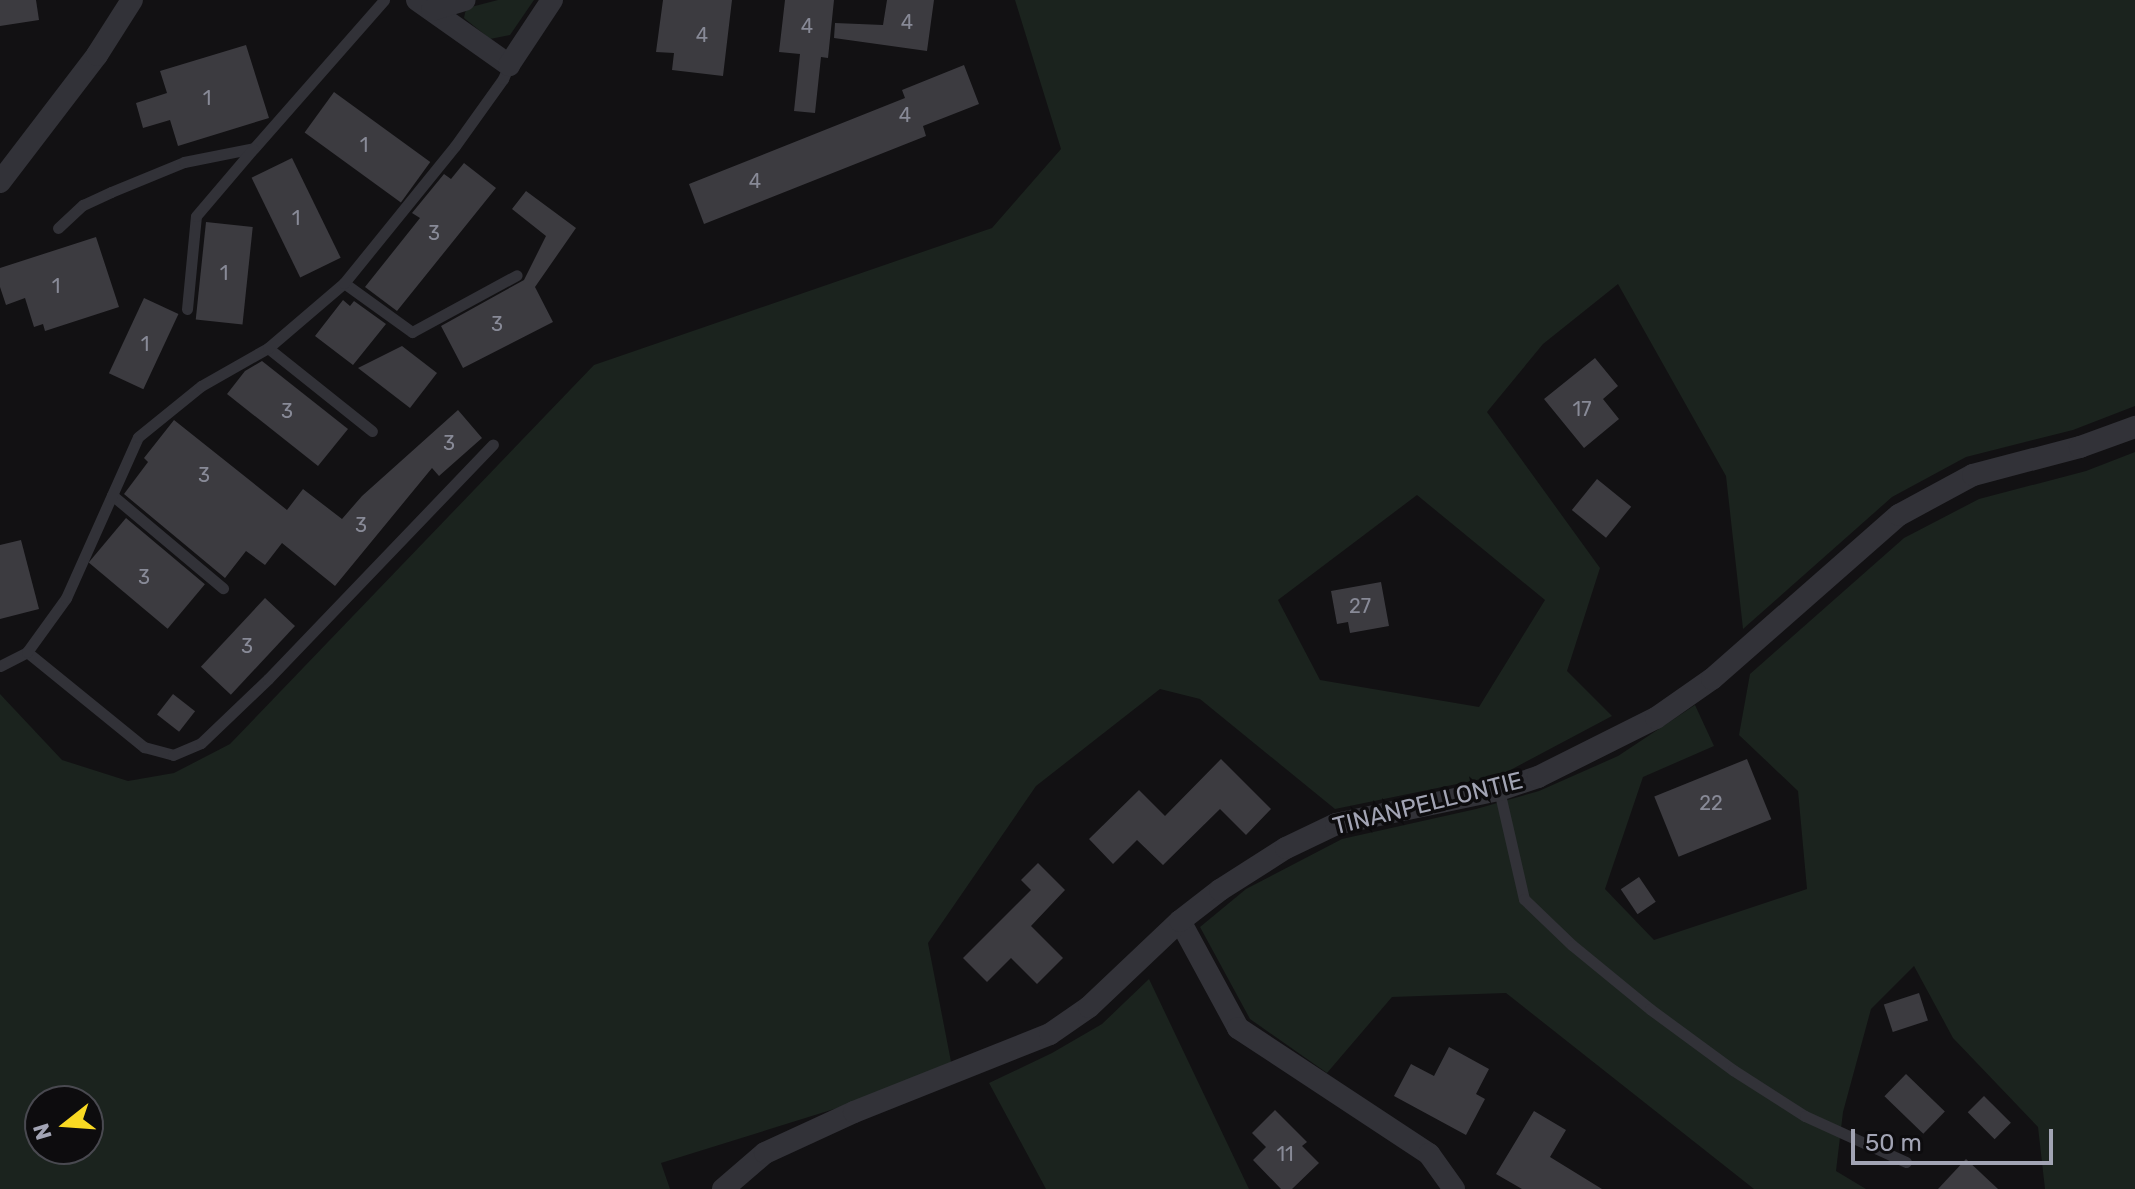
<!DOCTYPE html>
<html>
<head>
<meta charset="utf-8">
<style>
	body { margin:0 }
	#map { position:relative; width:2135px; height:1189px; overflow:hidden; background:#121113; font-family:Rubik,sans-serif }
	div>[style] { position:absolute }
	.green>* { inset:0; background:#1b231e }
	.building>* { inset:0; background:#3c3b40; transform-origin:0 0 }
	.service>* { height:11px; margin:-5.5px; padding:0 5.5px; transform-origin:5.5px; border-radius:5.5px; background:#323238 }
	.minor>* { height:22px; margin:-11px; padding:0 11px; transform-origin:11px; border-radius:11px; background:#323238 }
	span { translate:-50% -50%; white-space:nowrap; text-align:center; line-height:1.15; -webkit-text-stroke:7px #0d0c0e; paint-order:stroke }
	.number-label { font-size:20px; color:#888a97 }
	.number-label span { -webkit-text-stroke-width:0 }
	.street-label { font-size:24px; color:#a2a4b4 }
	.north { position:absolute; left:24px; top:1085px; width:80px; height:80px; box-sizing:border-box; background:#0d0c0e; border:2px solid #494950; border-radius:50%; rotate:253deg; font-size:22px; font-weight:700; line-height:32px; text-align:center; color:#a2a4b4 }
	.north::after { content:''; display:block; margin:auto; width:28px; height:36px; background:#f9d923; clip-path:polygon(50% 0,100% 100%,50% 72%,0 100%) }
	.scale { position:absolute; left:1851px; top:1129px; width:202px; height:36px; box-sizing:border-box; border:4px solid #a2a4b4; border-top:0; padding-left:10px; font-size:24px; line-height:28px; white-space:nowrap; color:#a2a4b4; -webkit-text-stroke:6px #0d0c0e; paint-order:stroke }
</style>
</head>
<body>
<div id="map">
	<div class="green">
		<div style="clip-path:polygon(498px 0,534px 0,510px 35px,490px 39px,464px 18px,465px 13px,467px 8px)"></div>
		<div style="clip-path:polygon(evenodd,1015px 0,2135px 0,2135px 406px,2073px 430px,1966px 457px,1892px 497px,1743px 629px,1726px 476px,1618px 284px,1543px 344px,1487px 412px,1600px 568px,1567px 671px,1612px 716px,1501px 775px,1335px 809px,1200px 699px,1160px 689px,1036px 786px,928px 943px,953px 1072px,661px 1163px,670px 1189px,0 1189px,0 694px,62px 760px,128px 781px,174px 773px,230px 744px,594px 365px,992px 228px,1061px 149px,1015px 0,1417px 495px,1545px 600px,1479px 707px,1320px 680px,1278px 600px,1417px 495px,1015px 0,40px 1101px,88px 1101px,88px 1149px,40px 1149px,40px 1101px)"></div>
		<div style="clip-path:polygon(2135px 452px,2135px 1189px,2045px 1189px,2038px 1127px,1953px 1038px,1914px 966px,1871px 1009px,1843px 1112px,1836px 1171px,1866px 1189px,1754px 1189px,1506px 993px,1392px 997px,1327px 1073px,1250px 1019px,1200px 927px,1246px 889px,1342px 839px,1476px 809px,1539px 791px,1618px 756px,1695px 705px,1714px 746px,1643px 777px,1605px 889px,1654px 940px,1807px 889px,1798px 791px,1739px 735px,1750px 674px,1904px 538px,1979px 499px,2086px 471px)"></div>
		<div style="clip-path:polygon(1149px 979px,1249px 1189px,1046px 1189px,989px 1083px,1052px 1053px,1102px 1024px)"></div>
	</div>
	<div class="building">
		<div style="clip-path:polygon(0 0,36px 0,39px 20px,0 26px)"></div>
		<div style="clip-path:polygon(663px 0,732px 0,723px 76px,672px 70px,674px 53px,656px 52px)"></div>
		<div style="clip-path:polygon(785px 0,834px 0,828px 58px,821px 57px,815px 113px,794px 111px,800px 54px,779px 52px)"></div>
		<div style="clip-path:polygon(887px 0,934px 0,927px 51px,834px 38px,835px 23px,883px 25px)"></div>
		<div style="clip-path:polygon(246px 45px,269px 118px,178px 146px,170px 120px,143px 128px,136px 103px,167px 93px,160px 71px)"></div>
		<div style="clip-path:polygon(964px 65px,979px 104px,923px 126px,926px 136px,704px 224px,689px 184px,905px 98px,902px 90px)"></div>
		<div style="left:334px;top:92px;width:119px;height:50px;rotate:36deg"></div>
		<div style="left:292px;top:158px;width:111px;height:45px;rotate:64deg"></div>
		<div style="clip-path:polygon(464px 163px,496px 188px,397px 311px,365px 287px,420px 218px,412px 213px,444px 174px,451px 179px)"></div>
		<div style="clip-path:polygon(526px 191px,576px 228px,535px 287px,553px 322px,463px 368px,441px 326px,524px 280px,546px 236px,512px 209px)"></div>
		<div style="left:206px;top:222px;width:47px;height:98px;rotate:6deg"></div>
		<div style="clip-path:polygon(96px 237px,119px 307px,45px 331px,43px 324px,34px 327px,25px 298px,6px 305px,0 287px,0 268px)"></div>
		<div style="left:144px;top:298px;width:38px;height:83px;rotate:25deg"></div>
		<div style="clip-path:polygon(343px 300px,350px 306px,354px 301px,386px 324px,353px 365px,315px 336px)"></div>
		<div style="clip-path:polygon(402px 346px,437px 373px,410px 408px,358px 368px)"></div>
		<div style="clip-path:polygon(1595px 358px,1618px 386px,1603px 399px,1619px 419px,1584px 448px,1544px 399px)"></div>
		<div style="clip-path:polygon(262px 361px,348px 429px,318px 466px,227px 394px,245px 371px)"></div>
		<div style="clip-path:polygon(458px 410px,482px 438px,439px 476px,432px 468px,335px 586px,282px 543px,265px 565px,246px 551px,225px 578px,124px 494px,148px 462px,144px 458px,174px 420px,287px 510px,303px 489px,342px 519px,362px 496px)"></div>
		<div style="left:1597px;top:479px;width:44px;height:40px;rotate:39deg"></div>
		<div style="left:126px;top:518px;width:103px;height:58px;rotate:40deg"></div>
		<div style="clip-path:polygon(21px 540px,39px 609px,0 619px,0 545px)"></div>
		<div style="clip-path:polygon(1381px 582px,1389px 626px,1350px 633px,1348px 622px,1337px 624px,1331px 591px)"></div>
		<div style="left:265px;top:598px;width:41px;height:94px;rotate:43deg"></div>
		<div style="left:173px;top:694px;width:28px;height:26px;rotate:38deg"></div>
		<div style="clip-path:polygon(1221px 759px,1271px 809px,1246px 835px,1220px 809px,1163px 865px,1137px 840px,1113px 864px,1089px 839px,1139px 790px,1165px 816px)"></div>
		<div style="left:1747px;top:759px;width:65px;height:100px;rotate:68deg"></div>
		<div style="clip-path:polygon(1038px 863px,1065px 890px,1031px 926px,1063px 958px,1037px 984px,1011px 958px,987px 982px,963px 958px,1031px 890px,1021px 880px)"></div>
		<div style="left:1639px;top:877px;width:30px;height:22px;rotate:56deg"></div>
		<div style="left:1919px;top:993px;width:29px;height:37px;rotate:72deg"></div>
		<div style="clip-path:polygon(1449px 1047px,1489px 1069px,1476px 1094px,1485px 1099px,1466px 1135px,1394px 1096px,1411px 1064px,1434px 1076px)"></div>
		<div style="left:1906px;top:1074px;width:54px;height:31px;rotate:44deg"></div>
		<div style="left:1984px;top:1096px;width:38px;height:23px;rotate:45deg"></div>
		<div style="clip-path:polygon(1275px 1110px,1307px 1142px,1302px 1146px,1319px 1163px,1292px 1189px,1281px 1189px,1253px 1160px,1266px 1147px,1252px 1133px)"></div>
		<div style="clip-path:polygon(1534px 1111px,1566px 1130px,1550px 1157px,1602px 1189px,1522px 1189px,1496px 1174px)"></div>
		<div style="clip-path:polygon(1966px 1159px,1998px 1189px,1938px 1189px)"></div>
	</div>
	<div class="service">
		<div style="left:58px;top:228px;width:34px;rotate:-43deg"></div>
		<div style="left:83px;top:205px;width:31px;rotate:-25deg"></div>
		<div style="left:111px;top:192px;width:79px;rotate:-22.3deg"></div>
		<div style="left:184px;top:162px;width:71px;rotate:-11.3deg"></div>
		<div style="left:254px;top:148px;width:197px;rotate:-48.7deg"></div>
		<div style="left:344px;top:283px;width:84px;rotate:35.8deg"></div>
		<div style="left:412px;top:332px;width:119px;rotate:-28.5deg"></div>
		<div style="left:187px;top:309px;width:93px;rotate:-84.5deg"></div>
		<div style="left:196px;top:216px;width:88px;rotate:-49.6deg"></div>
		<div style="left:268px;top:348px;width:133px;rotate:38.6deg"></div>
		<div style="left:112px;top:495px;width:145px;rotate:40deg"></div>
		<div style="left:27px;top:652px;width:151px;rotate:39.1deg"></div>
		<div style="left:144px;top:747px;width:30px;rotate:15deg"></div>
		<div style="left:173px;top:755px;width:30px;rotate:-23deg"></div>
		<div style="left:201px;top:743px;width:93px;rotate:-43.7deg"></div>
		<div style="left:268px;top:679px;width:325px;rotate:-46.2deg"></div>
		<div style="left:0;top:666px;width:30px;rotate:-27deg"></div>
		<div style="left:27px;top:652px;width:67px;rotate:-54.2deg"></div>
		<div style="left:66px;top:598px;width:176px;rotate:-65.9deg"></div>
		<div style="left:138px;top:437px;width:81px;rotate:-39deg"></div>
		<div style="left:201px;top:386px;width:77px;rotate:-29.6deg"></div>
		<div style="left:268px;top:348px;width:100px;rotate:-40.5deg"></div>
		<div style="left:344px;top:283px;width:176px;rotate:-51deg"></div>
		<div style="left:455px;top:146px;width:82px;rotate:-54.4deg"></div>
		<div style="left:503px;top:79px;width:15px;rotate:-67deg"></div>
		<div style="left:1499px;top:790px;width:112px;rotate:77.1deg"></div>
		<div style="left:1524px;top:899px;width:66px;rotate:43.8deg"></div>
		<div style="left:1572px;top:945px;width:101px;rotate:39.4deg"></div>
		<div style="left:1650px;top:1009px;width:103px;rotate:36.3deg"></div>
		<div style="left:1733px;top:1070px;width:85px;rotate:32.6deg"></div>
		<div style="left:1805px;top:1116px;width:111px;rotate:24.5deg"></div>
	</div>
	<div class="minor">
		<div style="left:417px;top:0;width:113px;rotate:35.2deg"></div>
		<div style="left:509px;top:65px;width:78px;rotate:-56.5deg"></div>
		<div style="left:432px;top:10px;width:34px;rotate:-17deg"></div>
		<div style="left:0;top:182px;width:160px;rotate:-52.6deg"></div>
		<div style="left:97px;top:55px;width:65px;rotate:-57.5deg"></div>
		<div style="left:1180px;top:921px;width:122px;rotate:61.5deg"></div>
		<div style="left:1238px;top:1028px;width:229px;rotate:33.4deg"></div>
		<div style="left:1429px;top:1154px;width:43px;rotate:54.5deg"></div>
		<div style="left:723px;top:1189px;width:55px;rotate:-40.6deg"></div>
		<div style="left:765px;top:1153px;width:98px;rotate:-24.7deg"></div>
		<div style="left:854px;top:1112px;width:211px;rotate:-21.7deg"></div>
		<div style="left:1050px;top:1034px;width:47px;rotate:-34.7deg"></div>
		<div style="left:1089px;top:1007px;width:125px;rotate:-43.4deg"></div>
		<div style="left:1180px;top:921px;width:51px;rotate:-37.8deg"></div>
		<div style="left:1220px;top:890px;width:78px;rotate:-32.5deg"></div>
		<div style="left:1286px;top:848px;width:55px;rotate:-25.6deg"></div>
		<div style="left:1336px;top:824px;width:167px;rotate:-11.8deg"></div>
		<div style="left:1499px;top:790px;width:41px;rotate:-18.4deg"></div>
		<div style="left:1538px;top:777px;width:132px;rotate:-26.6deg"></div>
		<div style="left:1656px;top:718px;width:68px;rotate:-34.9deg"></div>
		<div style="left:1712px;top:679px;width:249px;rotate:-41.3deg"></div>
		<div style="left:1899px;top:515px;width:84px;rotate:-28.4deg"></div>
		<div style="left:1973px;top:475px;width:111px;rotate:-14.7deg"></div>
		<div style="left:2080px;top:447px;width:59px;rotate:-20deg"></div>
	</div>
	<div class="number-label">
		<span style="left:907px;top:22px">4</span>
		<span style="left:807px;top:26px">4</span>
		<span style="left:702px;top:35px">4</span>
		<span style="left:207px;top:98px">1</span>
		<span style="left:905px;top:115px">4</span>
		<span style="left:364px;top:145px">1</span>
		<span style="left:755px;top:181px">4</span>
		<span style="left:296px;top:218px">1</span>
		<span style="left:434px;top:233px">3</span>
		<span style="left:224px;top:273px">1</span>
		<span style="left:56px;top:286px">1</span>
		<span style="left:497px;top:324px">3</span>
		<span style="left:145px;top:344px">1</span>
		<span style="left:1582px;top:409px">17</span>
		<span style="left:287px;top:411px">3</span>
		<span style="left:449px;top:443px">3</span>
		<span style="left:204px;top:475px">3</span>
		<span style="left:361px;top:525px">3</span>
		<span style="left:144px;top:577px">3</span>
		<span style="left:1360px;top:606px">27</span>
		<span style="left:247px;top:646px">3</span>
		<span style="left:1711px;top:803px">22</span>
		<span style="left:1285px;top:1154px">11</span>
	</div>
	<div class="street-label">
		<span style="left:1428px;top:804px;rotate:-14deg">TINANPELLONTIE</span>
	</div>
	<div class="north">N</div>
	<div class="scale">50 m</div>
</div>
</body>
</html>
